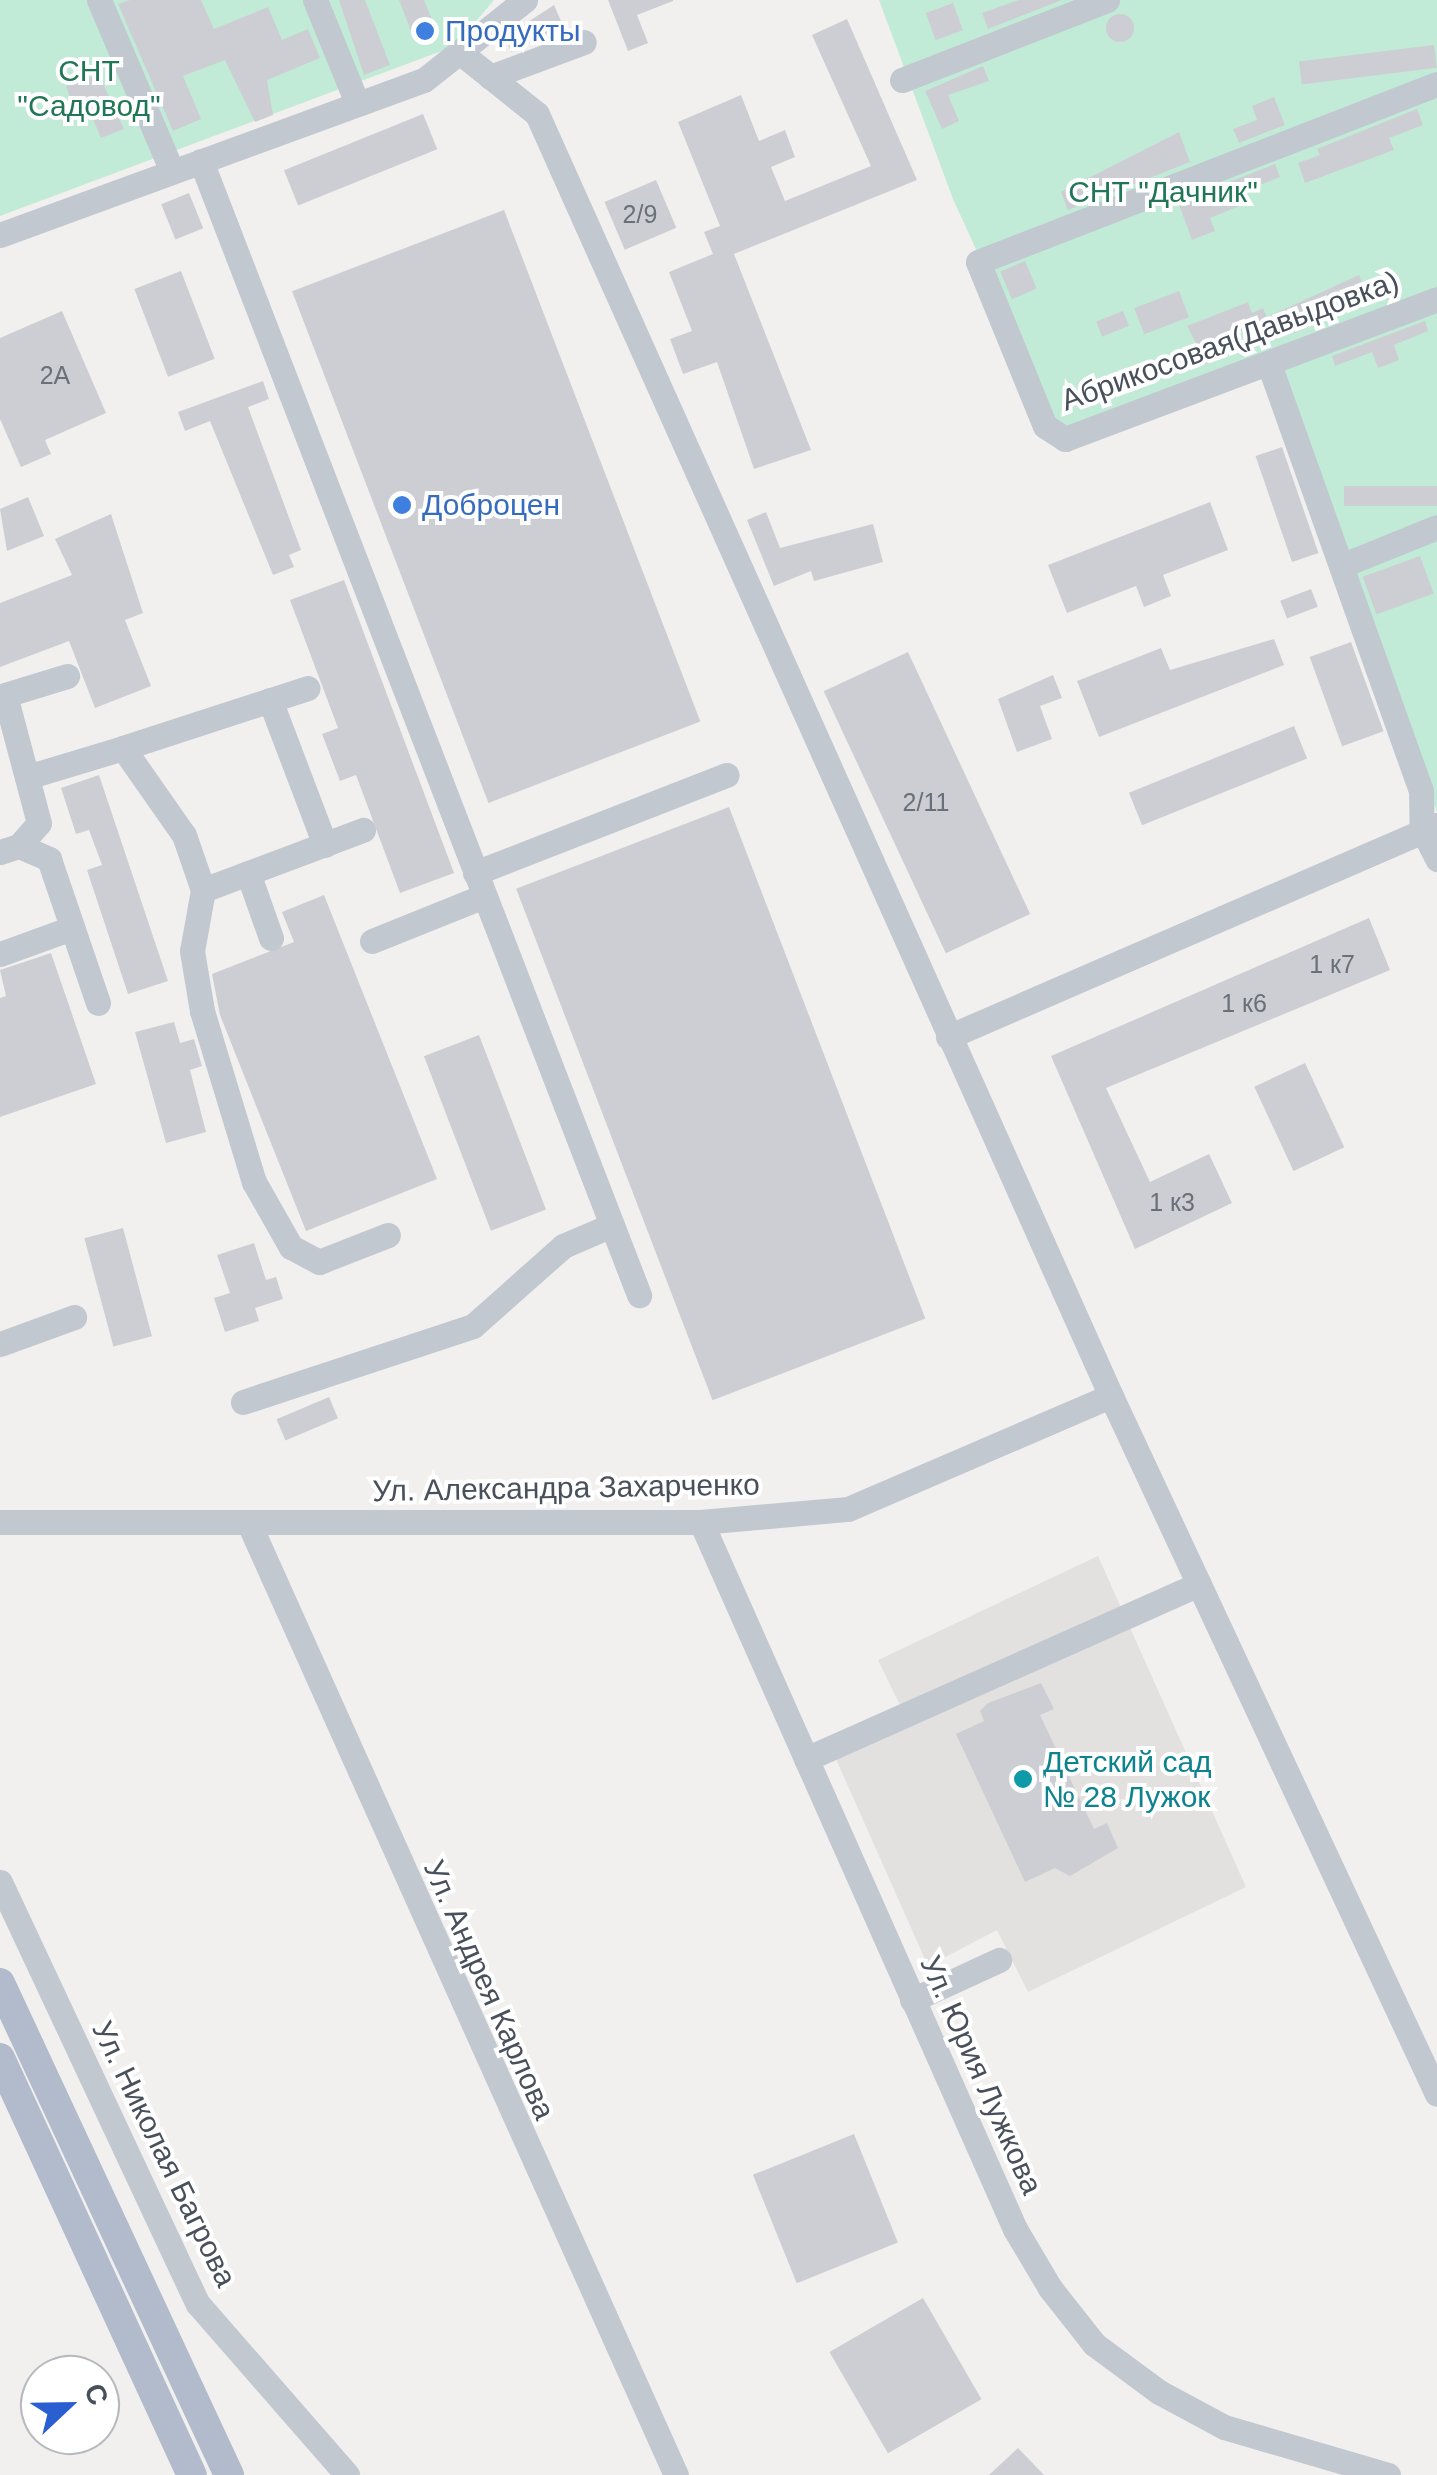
<!DOCTYPE html>
<html>
<head>
<meta charset="utf-8">
<style>
	body { margin:0 }
	#map { position:relative; width:1437px; height:2475px; overflow:hidden; background:#f1f0ef; font-family:Arial,sans-serif }
	div>[style] { position:absolute }
	.education>* { inset:0; background:#e2e1e0 }
	.green>* { inset:0; background:#c2ebd7 }
	.building>* { inset:0; background:#cdced3; transform-origin:0 0 }
	.round { border-radius:50% }
	.minor>* { height:25px; margin:-12.5px; padding:0 12.5px; transform-origin:12.5px; border-radius:12.5px; background:#c1c8d0 }
	.major>* { height:30px; margin:-15px; padding:0 15px; transform-origin:15px; border-radius:15px; background:#b2bbcb }
	.dots>* { width:28px; height:28px; translate:-50% -50%; box-sizing:border-box; border:5px solid #fff; border-radius:50% }
	span { translate:-50% -50%; white-space:nowrap; text-align:center; line-height:1.15; -webkit-text-stroke:8px #fff; paint-order:stroke }
	.number-label { font-size:25px; color:#6a7079 }
	.number-label span { -webkit-text-stroke-width:0 }
	.shop-label { font-size:30px; color:#366cbe }
	.left { translate:0 -50%; text-align:left }
	.park-label { font-size:30px; color:#207656 }
	.street-label { font-size:30px; color:#49505b }
	.culture-label { font-size:30px; color:#0d838f }
	.north { position:absolute; left:20px; top:2355px; width:100px; height:100px; box-sizing:border-box; background:#fff; border:2px solid #b6b9bd; border-radius:50%; rotate:68deg; font-size:28px; font-weight:700; line-height:40px; text-align:center; color:#49505b }
	.north::after { content:''; display:block; margin:auto; width:35px; height:45px; background:#2b5ed0; clip-path:polygon(50% 0,100% 100%,50% 72%,0 100%) }
</style>
</head>
<body>
<div id="map">
	<div class="education">
		<div style="clip-path:polygon(1098px 1556px,1246px 1887px,1028px 1992px,997px 1930px,928px 1966px,827px 1739px,901px 1707px,878px 1660px)"></div>
	</div>
	<div class="green">
		<div style="clip-path:polygon(0 0,494px 0,455px 46px,0 216px)"></div>
		<div style="clip-path:polygon(879px 0,1437px 0,1437px 812px,1269px 356px,1071px 431px,1053px 418px,953px 199px)"></div>
	</div>
	<div class="building">
		<div style="clip-path:polygon(130px 0,201px 0,214px 29px,268px 7px,282px 40px,308px 29px,320px 58px,267px 80px,273px 115px,255px 122px,225px 60px,183px 76px,201px 119px,173px 131px,118px 4px)"></div>
		<div style="clip-path:polygon(339px 0,365px 0,390px 65px,364px 75px)"></div>
		<div style="clip-path:polygon(399px 0,424px 0,435px 27px,413px 36px)"></div>
		<div style="clip-path:polygon(608px 0,673px 0,673px 1px,637px 15px,648px 43px,628px 51px)"></div>
		<div style="clip-path:polygon(1019px 0,1062px 0,988px 29px,982px 13px)"></div>
		<div style="left:953px;top:3px;width:29px;height:29px;rotate:70deg"></div>
		<div style="clip-path:polygon(554px 5px,564px 28px,511px 52px,505px 37px)"></div>
		<div class="round" style="left:1106px;top:14px;width:28px;height:28px"></div>
		<div style="clip-path:polygon(847px 19px,917px 180px,734px 254px,811px 450px,754px 469px,717px 362px,683px 374px,670px 339px,692px 331px,669px 272px,713px 254px,704px 232px,720px 226px,678px 122px,741px 95px,759px 141px,785px 130px,795px 157px,771px 167px,785px 201px,871px 166px,812px 35px)"></div>
		<div style="left:1434px;top:45px;width:23px;height:136px;rotate:83deg"></div>
		<div style="clip-path:polygon(983px 66px,989px 81px,948px 95px,959px 121px,942px 129px,925px 91px)"></div>
		<div style="clip-path:polygon(99px 75px,124px 129px,101px 138px,90px 112px,77px 117px,66px 86px)"></div>
		<div style="clip-path:polygon(1274px 97px,1285px 125px,1239px 143px,1233px 129px,1257px 120px,1252px 106px)"></div>
		<div style="clip-path:polygon(1417px 109px,1423px 125px,1389px 138px,1394px 150px,1305px 183px,1298px 163px,1320px 155px,1317px 149px)"></div>
		<div style="left:423px;top:114px;width:38px;height:150px;rotate:68deg"></div>
		<div style="clip-path:polygon(1179px 132px,1190px 162px,1068px 210px,1061px 192px)"></div>
		<div style="clip-path:polygon(1275px 164px,1280px 177px,1237px 194px,1242px 205px,1210px 218px,1215px 231px,1192px 240px,1178px 202px)"></div>
		<div style="left:656px;top:180px;width:52px;height:56px;rotate:67deg"></div>
		<div style="left:189px;top:193px;width:38px;height:30px;rotate:68deg"></div>
		<div style="left:504px;top:210px;width:548px;height:227px;rotate:69deg"></div>
		<div style="left:1025px;top:261px;width:30px;height:27px;rotate:67deg"></div>
		<div style="left:181px;top:271px;width:94px;height:50px;rotate:69deg"></div>
		<div style="clip-path:polygon(1359px 275px,1369px 301px,1295px 333px,1292px 326px,1264px 337px,1261px 328px,1245px 329px,1216px 341px,1223px 357px,1207px 364px,1187px 326px,1248px 302px,1252px 313px,1263px 308px,1267px 317px)"></div>
		<div style="left:1179px;top:291px;width:28px;height:48px;rotate:69deg"></div>
		<div style="clip-path:polygon(62px 311px,106px 413px,45px 440px,51px 454px,21px 467px,0 419px,0 338px)"></div>
		<div style="left:1123px;top:311px;width:16px;height:29px;rotate:68deg"></div>
		<div style="clip-path:polygon(1425px 321px,1428px 331px,1394px 345px,1399px 360px,1378px 368px,1372px 352px,1335px 366px,1332px 356px)"></div>
		<div style="clip-path:polygon(263px 381px,269px 399px,248px 407px,301px 550px,289px 555px,294px 567px,273px 575px,210px 421px,185px 431px,178px 412px)"></div>
		<div style="left:1282px;top:447px;width:112px;height:28px;rotate:71deg"></div>
		<div style="left:1437px;top:486px;width:20px;height:93px;rotate:90deg"></div>
		<div style="clip-path:polygon(28px 497px,44px 536px,7px 551px,0 509px)"></div>
		<div style="clip-path:polygon(1210px 502px,1228px 550px,1163px 575px,1171px 596px,1144px 607px,1136px 586px,1067px 613px,1048px 565px)"></div>
		<div style="clip-path:polygon(766px 512px,780px 548px,873px 524px,883px 562px,814px 581px,811px 571px,774px 586px,747px 520px)"></div>
		<div style="clip-path:polygon(111px 514px,143px 613px,125px 620px,151px 686px,95px 708px,69px 641px,0 667px,0 603px,72px 575px,55px 539px)"></div>
		<div style="left:1420px;top:556px;width:40px;height:61px;rotate:70deg"></div>
		<div style="clip-path:polygon(344px 580px,454px 873px,400px 893px,356px 775px,340px 781px,322px 734px,338px 728px,290px 600px)"></div>
		<div style="left:1311px;top:589px;width:19px;height:33px;rotate:69deg"></div>
		<div style="clip-path:polygon(1274px 639px,1284px 665px,1099px 737px,1077px 681px,1161px 648px,1170px 670px)"></div>
		<div style="left:1351px;top:642px;width:95px;height:44px;rotate:70deg"></div>
		<div style="left:908px;top:652px;width:289px;height:93px;rotate:65deg"></div>
		<div style="clip-path:polygon(1053px 675px,1062px 698px,1040px 706px,1052px 739px,1017px 752px,998px 699px)"></div>
		<div style="left:1294px;top:726px;width:35px;height:178px;rotate:68deg"></div>
		<div style="clip-path:polygon(99px 775px,168px 981px,128px 994px,87px 870px,102px 865px,89px 830px,76px 834px,61px 788px)"></div>
		<div style="left:729px;top:807px;width:548px;height:228px;rotate:69deg"></div>
		<div style="clip-path:polygon(324px 895px,437px 1179px,306px 1231px,220px 1015px,212px 974px,294px 942px,282px 912px)"></div>
		<div style="clip-path:polygon(1369px 918px,1390px 970px,1106px 1088px,1150px 1182px,1209px 1154px,1232px 1203px,1135px 1249px,1051px 1056px)"></div>
		<div style="clip-path:polygon(51px 953px,96px 1084px,0 1117px,0 998px,6px 996px,0 970px)"></div>
		<div style="clip-path:polygon(174px 1022px,180px 1043px,194px 1039px,202px 1066px,190px 1070px,206px 1132px,166px 1143px,135px 1032px)"></div>
		<div style="left:479px;top:1035px;width:187px;height:59px;rotate:69deg"></div>
		<div style="left:1305px;top:1063px;width:93px;height:56px;rotate:65deg"></div>
		<div style="left:123px;top:1228px;width:112px;height:40px;rotate:75deg"></div>
		<div style="clip-path:polygon(254px 1243px,266px 1280px,276px 1277px,283px 1299px,255px 1308px,259px 1321px,225px 1332px,214px 1298px,230px 1293px,217px 1255px)"></div>
		<div style="left:329px;top:1397px;width:23px;height:57px;rotate:67deg"></div>
		<div style="clip-path:polygon(1041px 1683px,1054px 1709px,1040px 1715px,1094px 1829px,1107px 1823px,1118px 1848px,1070px 1876px,1055px 1868px,1025px 1882px,956px 1734px,984px 1721px,980px 1711px,988px 1703px)"></div>
		<div style="left:854px;top:2134px;width:117px;height:109px;rotate:68deg"></div>
		<div style="left:923px;top:2298px;width:117px;height:108px;rotate:60deg"></div>
		<div style="clip-path:polygon(1018px 2448px,1044px 2475px,989px 2475px)"></div>
	</div>
	<div class="minor">
		<div style="left:99px;top:0;width:186px;rotate:66.9deg"></div>
		<div style="left:315px;top:0;width:111px;rotate:67.8deg"></div>
		<div style="left:462px;top:54px;width:96px;rotate:38.7deg"></div>
		<div style="left:537px;top:114px;width:1405px;rotate:65.88deg"></div>
		<div style="left:1111px;top:1396px;width:770px;rotate:64.97deg"></div>
		<div style="left:490px;top:77px;width:100px;rotate:-20.4deg"></div>
		<div style="left:902px;top:80px;width:220px;rotate:-21.3deg"></div>
		<div style="left:1437px;top:84px;width:492px;rotate:158.8deg"></div>
		<div style="left:978px;top:262px;width:177px;rotate:67.8deg"></div>
		<div style="left:1045px;top:426px;width:24px;rotate:33deg"></div>
		<div style="left:1065px;top:439px;width:397px;rotate:-20.6deg"></div>
		<div style="left:201px;top:161px;width:1216px;rotate:68.88deg"></div>
		<div style="left:0;top:235px;width:451px;rotate:-20.1deg"></div>
		<div style="left:424px;top:80px;width:129px;rotate:-38.4deg"></div>
		<div style="left:1269px;top:364px;width:452px;rotate:70.4deg"></div>
		<div style="left:1421px;top:790px;width:39px;rotate:89deg"></div>
		<div style="left:1422px;top:829px;width:34px;rotate:63deg"></div>
		<div style="left:1343px;top:565px;width:101px;rotate:-22deg"></div>
		<div style="left:270px;top:700px;width:155px;rotate:69.2deg"></div>
		<div style="left:123px;top:748px;width:194px;rotate:-18deg"></div>
		<div style="left:27px;top:777px;width:100px;rotate:-16.8deg"></div>
		<div style="left:123px;top:748px;width:106px;rotate:55deg"></div>
		<div style="left:184px;top:835px;width:58px;rotate:70.9deg"></div>
		<div style="left:203px;top:890px;width:62px;rotate:100.2deg"></div>
		<div style="left:192px;top:951px;width:61px;rotate:80.5deg"></div>
		<div style="left:202px;top:1011px;width:179px;rotate:73.1deg"></div>
		<div style="left:254px;top:1182px;width:75px;rotate:60.4deg"></div>
		<div style="left:291px;top:1247px;width:32px;rotate:28deg"></div>
		<div style="left:319px;top:1262px;width:74px;rotate:-21.4deg"></div>
		<div style="left:19px;top:846px;width:33px;rotate:23deg"></div>
		<div style="left:49px;top:859px;width:152px;rotate:71.2deg"></div>
		<div style="left:0;top:852px;width:20px;rotate:-18deg"></div>
		<div style="left:19px;top:846px;width:30px;rotate:-49deg"></div>
		<div style="left:39px;top:823px;width:132px;rotate:-104.9deg"></div>
		<div style="left:5px;top:695px;width:65px;rotate:-17deg"></div>
		<div style="left:248px;top:873px;width:69px;rotate:70.5deg"></div>
		<div style="left:475px;top:873px;width:270px;rotate:-21.3deg"></div>
		<div style="left:203px;top:890px;width:171px;rotate:-20.6deg"></div>
		<div style="left:372px;top:941px;width:121px;rotate:-21.9deg"></div>
		<div style="left:0;top:954px;width:77px;rotate:-19.9deg"></div>
		<div style="left:948px;top:1037px;width:533px;rotate:-23.44deg"></div>
		<div style="left:0;top:1344px;width:79px;rotate:-20deg"></div>
		<div style="left:243px;top:1402px;width:242px;rotate:-18.3deg"></div>
		<div style="left:473px;top:1326px;width:120px;rotate:-41.6deg"></div>
		<div style="left:563px;top:1246px;width:53px;rotate:-23.2deg"></div>
		<div style="left:0;top:1522px;width:701px"></div>
		<div style="left:701px;top:1522px;width:148px;rotate:-5.1deg"></div>
		<div style="left:848px;top:1509px;width:286px;rotate:-23.3deg"></div>
		<div style="left:701px;top:1522px;width:774px;rotate:66.05deg"></div>
		<div style="left:1015px;top:2229px;width:69px;rotate:59.3deg"></div>
		<div style="left:1050px;top:2288px;width:71px;rotate:51.8deg"></div>
		<div style="left:1094px;top:2344px;width:81px;rotate:36.4deg"></div>
		<div style="left:1159px;top:2392px;width:74px;rotate:28.3deg"></div>
		<div style="left:1224px;top:2427px;width:171px;rotate:16.3deg"></div>
		<div style="left:251px;top:1528px;width:1038px;rotate:65.83deg"></div>
		<div style="left:806px;top:1759px;width:430px;rotate:-24deg"></div>
		<div style="left:0;top:1882px;width:466px;rotate:64.9deg"></div>
		<div style="left:198px;top:2304px;width:227px;rotate:48.9deg"></div>
		<div style="left:912px;top:2000px;width:96px;rotate:-24.7deg"></div>
	</div>
	<div class="major">
		<div style="left:0;top:1983px;width:543px;rotate:65.04deg"></div>
		<div style="left:0;top:2058px;width:459px;rotate:65.3deg"></div>
	</div>
	<div class="dots">
		<div style="left:425px;top:31px;background:#3f7fe0"></div>
		<div style="left:402px;top:505px;background:#3f7fe0"></div>
		<div style="left:1023px;top:1779px;background:#0f9aa8"></div>
	</div>
	<div class="number-label">
		<span style="left:640px;top:214px">2/9</span>
		<span style="left:55px;top:375px">2А</span>
		<span style="left:926px;top:802px">2/11</span>
		<span style="left:1332px;top:964px">1 к7</span>
		<span style="left:1244px;top:1003px">1 к6</span>
		<span style="left:1172px;top:1202px">1 к3</span>
	</div>
	<div class="shop-label">
		<span class="left" style="left:445px;top:31px">Продукты</span>
		<span class="left" style="left:422px;top:505px">Доброцен</span>
	</div>
	<div class="park-label">
		<span style="left:89px;top:88px">СНТ<br>"Садовод"</span>
		<span style="left:1163px;top:192px">СНТ "Дачник"</span>
	</div>
	<div class="street-label">
		<span style="left:1230px;top:341px;rotate:-20deg">Абрикосовая(Давыдовка)</span>
		<span style="left:566px;top:1488px;rotate:-1deg">Ул. Александра Захарченко</span>
		<span style="left:489px;top:1990px;rotate:66deg">Ул. Андрея Карлова</span>
		<span style="left:981px;top:2075px;rotate:66deg">Ул. Юрия Лужкова</span>
		<span style="left:164px;top:2154px;rotate:64deg">Ул. Николая Багрова</span>
	</div>
	<div class="culture-label">
		<span class="left" style="left:1043px;top:1779px">Детский сад<br>№ 28 Лужок</span>
	</div>
	<div class="north">С</div>
</div>
</body>
</html>
